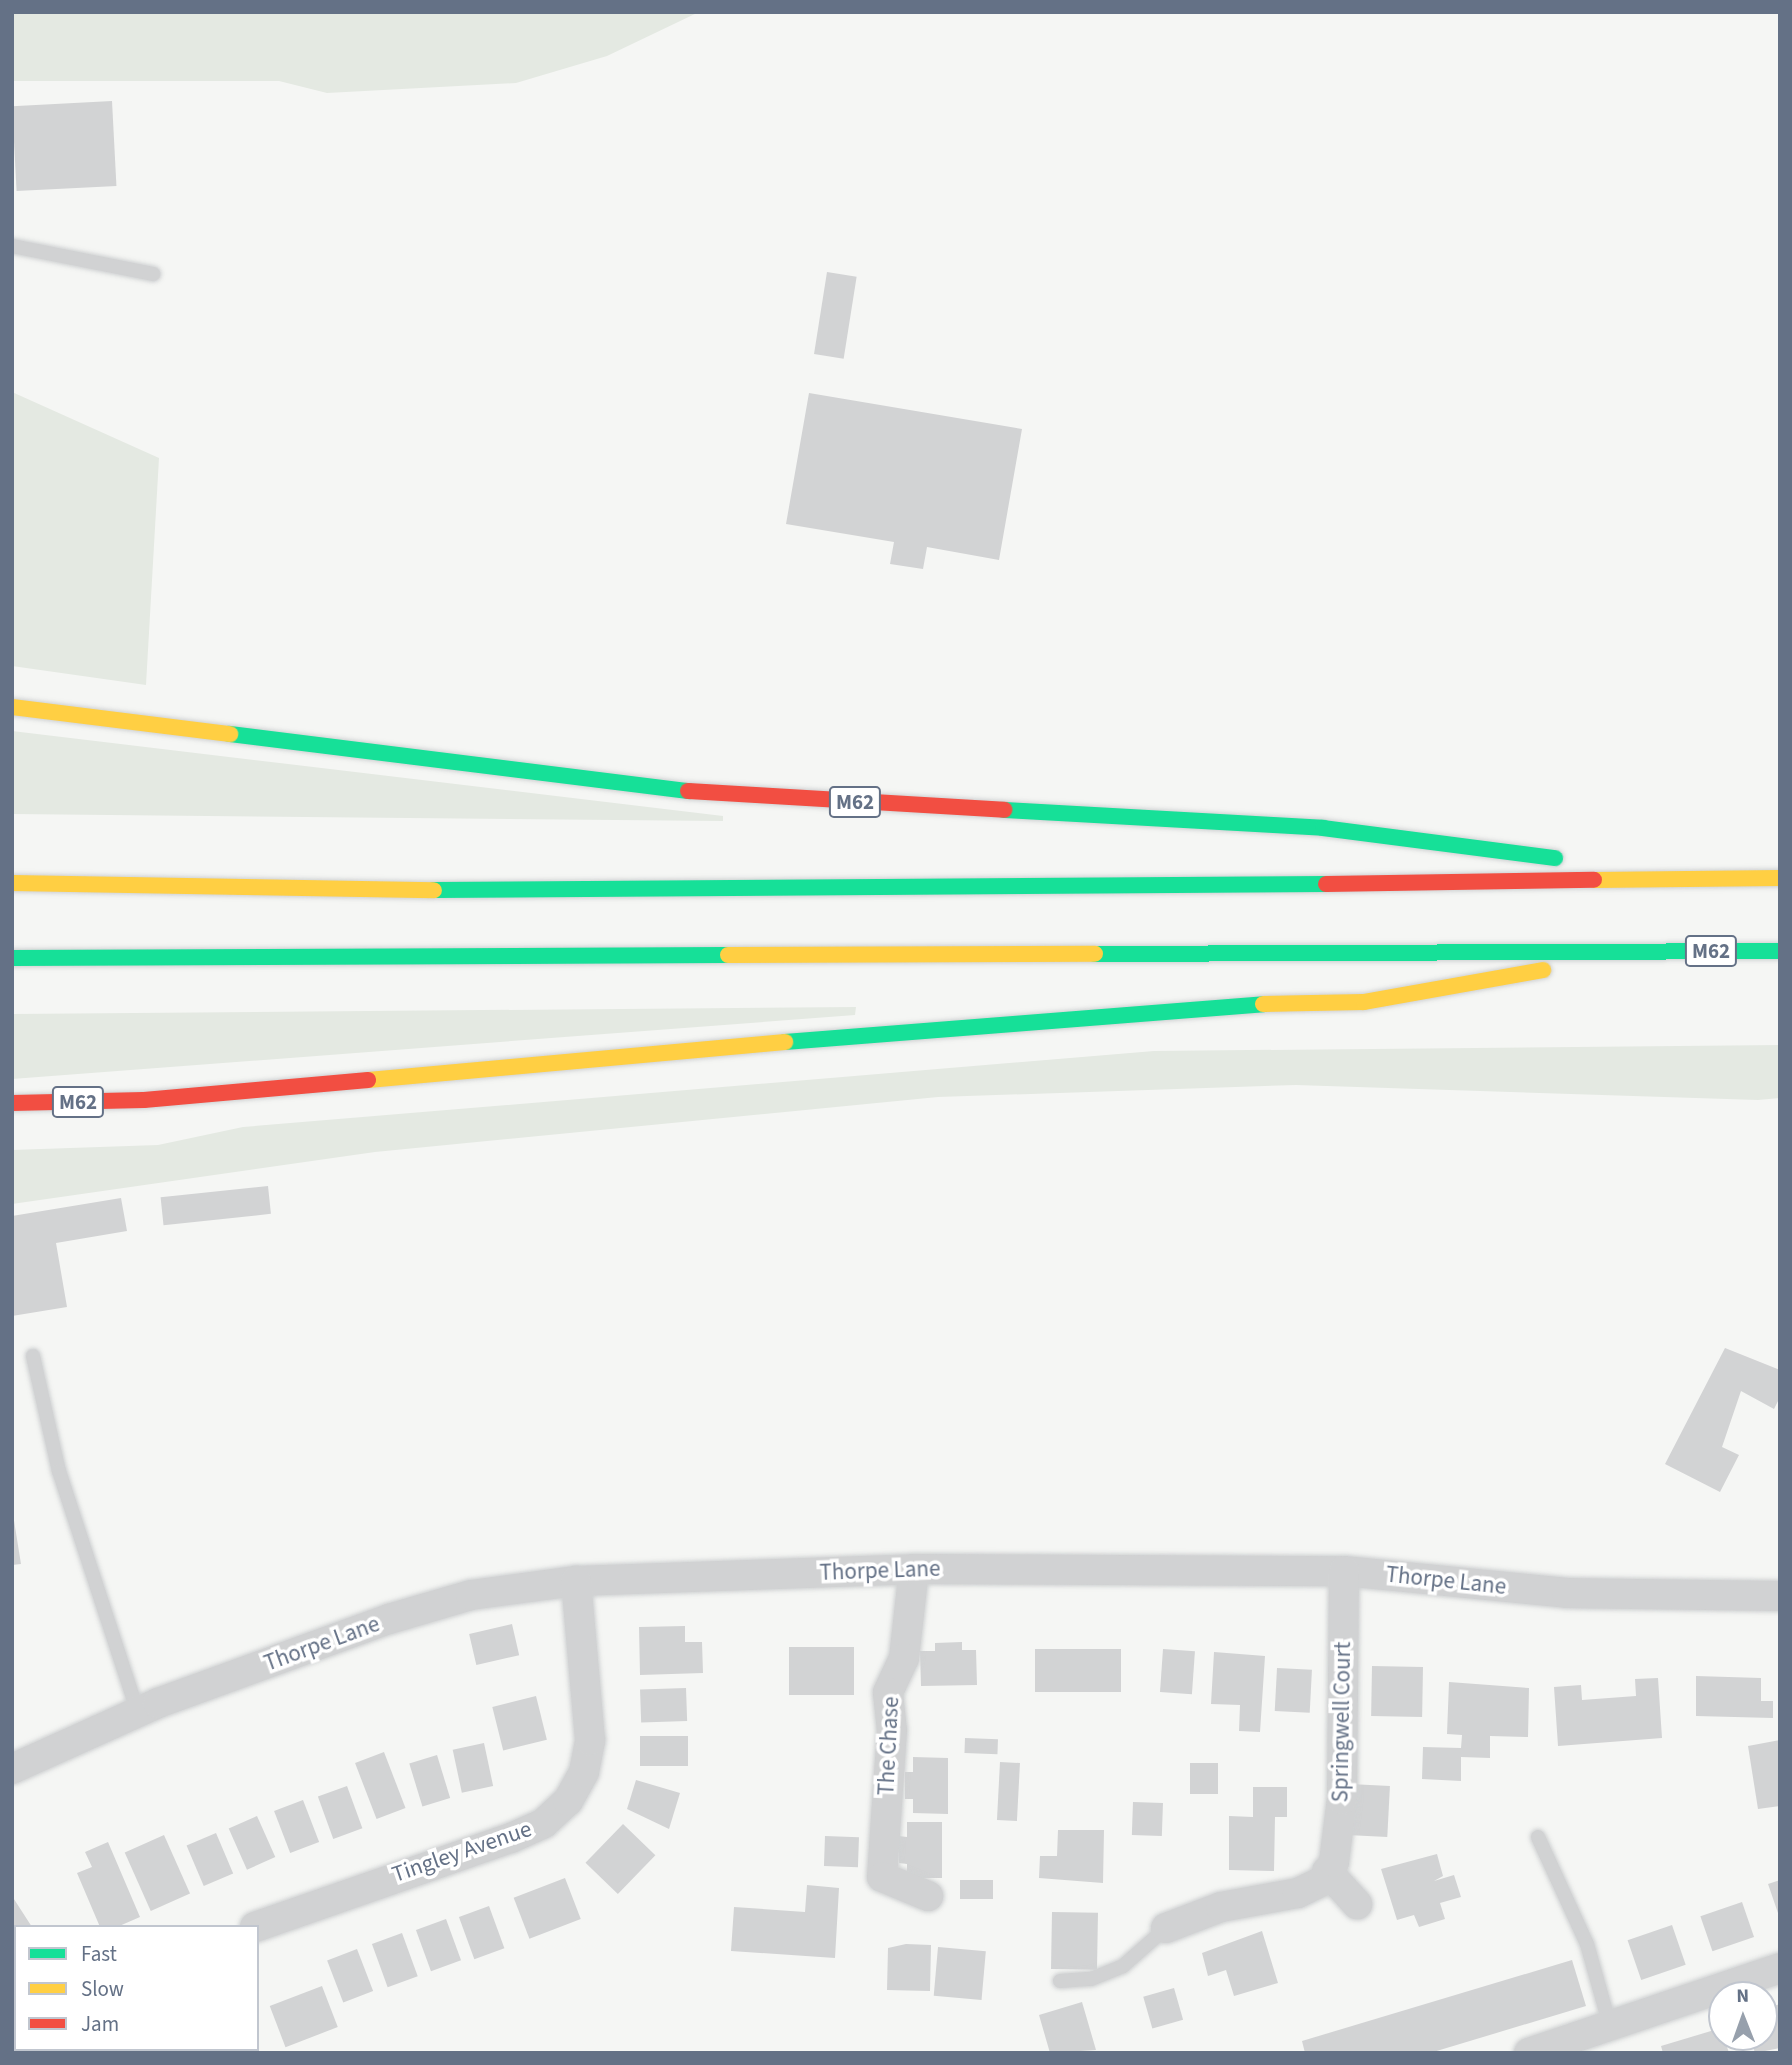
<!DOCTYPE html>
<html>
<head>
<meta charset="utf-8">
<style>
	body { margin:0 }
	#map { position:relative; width:1792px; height:2065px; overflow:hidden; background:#f5f6f4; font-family:"Source Sans 3",sans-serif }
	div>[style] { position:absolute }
	.green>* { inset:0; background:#e4e9e2 }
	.building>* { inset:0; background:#d2d3d4; transform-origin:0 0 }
	.roads { filter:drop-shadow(0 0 2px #d0d2d3) drop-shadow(0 0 2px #d0d2d3) }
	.lane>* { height:14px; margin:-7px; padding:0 7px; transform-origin:7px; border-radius:7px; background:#d1d2d3 }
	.street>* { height:30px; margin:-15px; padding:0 15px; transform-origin:15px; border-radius:15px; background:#d1d2d3 }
	.fast>* { height:16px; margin:-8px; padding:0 8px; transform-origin:8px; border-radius:8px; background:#16e098 }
	.slow>* { height:16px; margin:-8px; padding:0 8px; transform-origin:8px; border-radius:8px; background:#ffcf43 }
	.jam>* { height:16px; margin:-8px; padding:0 8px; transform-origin:8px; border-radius:8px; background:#f24e42 }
	span { translate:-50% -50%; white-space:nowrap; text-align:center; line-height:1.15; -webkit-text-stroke:7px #fff; paint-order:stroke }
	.shield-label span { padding:2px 5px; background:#fff; border:2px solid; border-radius:5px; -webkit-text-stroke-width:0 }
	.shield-label { font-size:21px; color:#647186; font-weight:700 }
	.street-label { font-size:23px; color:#647186 }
	.frame { position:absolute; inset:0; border:14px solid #647186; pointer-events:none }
	.legend { position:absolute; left:14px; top:1925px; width:245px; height:126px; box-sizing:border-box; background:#fff; border:2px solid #c1c6cf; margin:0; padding:9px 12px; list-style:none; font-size:21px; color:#647186 }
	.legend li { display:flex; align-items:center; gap:14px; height:35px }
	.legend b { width:35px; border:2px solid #c1c6cf }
	.north { position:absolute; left:1708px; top:1981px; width:70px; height:70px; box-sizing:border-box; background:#fff; border:2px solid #c1c6cf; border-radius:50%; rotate:359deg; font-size:19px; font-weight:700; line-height:28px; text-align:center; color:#647186 }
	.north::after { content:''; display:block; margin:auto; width:24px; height:32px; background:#97a0ac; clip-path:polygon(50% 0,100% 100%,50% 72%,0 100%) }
</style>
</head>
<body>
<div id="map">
	<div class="green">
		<div style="clip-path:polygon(12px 12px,699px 12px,607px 56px,516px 83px,327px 93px,279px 81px,12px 81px)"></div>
		<div style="clip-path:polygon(12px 392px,159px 458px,146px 685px,12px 666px)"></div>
		<div style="clip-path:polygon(12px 731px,723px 816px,723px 821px,12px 814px)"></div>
		<div style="clip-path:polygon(856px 1007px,855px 1015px,12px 1079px,12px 1014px)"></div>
		<div style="clip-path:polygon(1780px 1045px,1780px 1098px,1758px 1100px,1296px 1085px,938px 1097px,375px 1152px,12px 1204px,12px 1150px,158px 1145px,243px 1127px,1154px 1051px)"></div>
	</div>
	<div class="building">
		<div style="left:112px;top:101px;width:85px;height:100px;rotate:87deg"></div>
		<div style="left:827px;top:272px;width:30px;height:83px;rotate:9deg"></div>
		<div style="clip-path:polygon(809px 393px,1022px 429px,999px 560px,927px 547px,923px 569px,890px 564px,894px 542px,786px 524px)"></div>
		<div style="left:268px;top:1186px;width:28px;height:108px;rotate:84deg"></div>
		<div style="clip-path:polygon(121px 1198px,127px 1231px,56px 1243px,67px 1307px,12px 1316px,12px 1216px)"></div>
		<div style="clip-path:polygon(1725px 1348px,1780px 1370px,1780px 1397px,1774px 1409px,1741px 1391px,1722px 1447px,1739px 1455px,1720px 1492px,1665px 1464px)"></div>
		<div style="clip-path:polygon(12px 1508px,21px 1564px,12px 1565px)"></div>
		<div style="left:512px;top:1624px;width:32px;height:44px;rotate:77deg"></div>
		<div style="clip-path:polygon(685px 1626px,685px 1642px,702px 1642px,703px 1673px,640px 1675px,639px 1627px)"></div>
		<div style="clip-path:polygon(962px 1642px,962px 1650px,976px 1650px,977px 1685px,921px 1686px,920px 1651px,935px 1651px,935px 1643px)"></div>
		<div style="left:789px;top:1647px;width:65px;height:48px"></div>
		<div style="left:1035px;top:1649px;width:86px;height:43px"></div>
		<div style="left:1163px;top:1649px;width:32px;height:43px;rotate:4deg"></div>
		<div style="clip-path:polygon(1214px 1652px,1265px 1656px,1260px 1732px,1239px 1731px,1240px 1705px,1211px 1704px)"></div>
		<div style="left:1372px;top:1666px;width:51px;height:50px;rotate:1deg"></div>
		<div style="left:1277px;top:1668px;width:35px;height:43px;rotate:3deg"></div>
		<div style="clip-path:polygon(1696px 1676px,1761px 1678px,1761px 1701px,1773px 1701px,1773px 1718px,1696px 1716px)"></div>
		<div style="clip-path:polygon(1658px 1678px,1662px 1738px,1558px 1746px,1554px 1687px,1581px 1685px,1582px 1700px,1636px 1696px,1635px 1679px)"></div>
		<div style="clip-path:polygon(1449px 1682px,1529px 1688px,1528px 1737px,1490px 1736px,1490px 1758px,1461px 1757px,1461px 1781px,1422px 1779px,1423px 1747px,1461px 1748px,1462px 1735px,1447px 1734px)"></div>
		<div style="left:686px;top:1688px;width:33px;height:46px;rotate:88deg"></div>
		<div style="left:536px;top:1696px;width:45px;height:45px;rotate:76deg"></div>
		<div style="left:640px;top:1736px;width:48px;height:30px"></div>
		<div style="left:965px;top:1738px;width:33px;height:15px;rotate:2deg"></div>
		<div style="clip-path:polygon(1780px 1740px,1780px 1806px,1758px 1809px,1748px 1746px)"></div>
		<div style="left:484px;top:1743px;width:44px;height:32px;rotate:78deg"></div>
		<div style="left:384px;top:1752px;width:60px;height:31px;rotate:69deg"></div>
		<div style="left:437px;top:1755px;width:45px;height:29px;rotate:73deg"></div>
		<div style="clip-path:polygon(913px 1757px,948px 1758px,948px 1814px,913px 1813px,913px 1799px,905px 1799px,905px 1772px,913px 1772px)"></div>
		<div style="left:1000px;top:1762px;width:20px;height:58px;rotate:3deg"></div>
		<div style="left:1190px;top:1763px;width:28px;height:31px"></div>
		<div style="clip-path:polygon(636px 1780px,680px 1793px,669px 1829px,627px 1809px)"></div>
		<div style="left:1350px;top:1784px;width:40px;height:51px;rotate:3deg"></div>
		<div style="left:347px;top:1786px;width:45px;height:31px;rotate:70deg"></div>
		<div style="clip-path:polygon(1253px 1787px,1287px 1787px,1287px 1817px,1275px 1817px,1274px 1871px,1229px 1870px,1229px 1816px,1253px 1817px)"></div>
		<div style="left:303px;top:1800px;width:45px;height:31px;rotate:69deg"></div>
		<div style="left:1133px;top:1802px;width:30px;height:33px;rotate:2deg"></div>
		<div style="left:257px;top:1816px;width:45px;height:31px;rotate:66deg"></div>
		<div style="clip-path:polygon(907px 1822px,942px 1822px,942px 1878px,907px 1878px,907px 1864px,899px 1863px,899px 1836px,907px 1837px)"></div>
		<div style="left:623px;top:1824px;width:45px;height:54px;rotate:44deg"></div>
		<div style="clip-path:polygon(1058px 1830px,1104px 1830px,1103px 1883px,1039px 1878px,1040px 1856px,1057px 1856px)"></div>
		<div style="left:216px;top:1833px;width:44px;height:32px;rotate:67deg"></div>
		<div style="left:164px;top:1835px;width:64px;height:43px;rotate:66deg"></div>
		<div style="left:825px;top:1836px;width:34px;height:30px;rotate:2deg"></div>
		<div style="clip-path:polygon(108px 1842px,140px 1917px,117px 1927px,100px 1927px,77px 1873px,92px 1867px,85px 1852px)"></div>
		<div style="clip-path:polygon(1437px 1854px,1443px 1876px,1434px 1881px,1454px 1875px,1461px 1897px,1440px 1903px,1445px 1919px,1419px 1927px,1414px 1915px,1397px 1920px,1381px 1869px)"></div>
		<div style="left:565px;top:1878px;width:44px;height:55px;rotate:69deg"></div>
		<div style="left:960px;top:1880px;width:33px;height:19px"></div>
		<div style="clip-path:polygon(1780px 1880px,1780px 1916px,1779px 1916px,1768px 1884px)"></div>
		<div style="clip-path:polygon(807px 1885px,839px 1888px,835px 1958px,731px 1951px,734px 1907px,805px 1912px)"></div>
		<div style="clip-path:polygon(12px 1896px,32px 1927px,16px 1927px,12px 1947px)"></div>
		<div style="left:1742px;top:1902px;width:37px;height:44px;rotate:71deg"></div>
		<div style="left:489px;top:1906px;width:45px;height:32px;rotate:70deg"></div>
		<div style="left:1052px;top:1912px;width:46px;height:57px;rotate:1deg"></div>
		<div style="left:446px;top:1919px;width:44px;height:32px;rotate:70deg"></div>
		<div style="left:1672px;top:1925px;width:42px;height:47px;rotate:71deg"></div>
		<div style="clip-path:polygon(1262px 1931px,1278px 1983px,1234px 1996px,1226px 1970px,1208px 1976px,1202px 1953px)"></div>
		<div style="left:402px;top:1933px;width:46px;height:32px;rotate:70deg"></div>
		<div style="clip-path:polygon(906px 1944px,931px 1945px,930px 1991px,887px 1990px,888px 1948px)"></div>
		<div style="left:938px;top:1947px;width:48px;height:49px;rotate:5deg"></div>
		<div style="left:357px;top:1949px;width:45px;height:32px;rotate:69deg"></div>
		<div style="clip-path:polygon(1572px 1960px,1586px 2006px,1430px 2053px,1305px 2053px,1302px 2041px)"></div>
		<div style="left:322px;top:1986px;width:44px;height:56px;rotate:69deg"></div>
		<div style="left:1174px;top:1988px;width:33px;height:32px;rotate:74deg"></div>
		<div style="clip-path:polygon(1082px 2002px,1096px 2050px,1050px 2053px,1039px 2015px)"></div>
		<div style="clip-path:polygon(1780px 2004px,1780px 2048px,1755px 2053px,1750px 2037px,1764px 2037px,1764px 2009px)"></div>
		<div style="clip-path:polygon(1721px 2028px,1729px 2053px,1663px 2053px,1661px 2046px)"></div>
		<div style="left:124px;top:2049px;width:44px;height:5px"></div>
		<div style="left:196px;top:2049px;width:56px;height:4px"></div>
	</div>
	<div class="roads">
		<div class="lane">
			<div style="left:12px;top:246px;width:144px;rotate:11.2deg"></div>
			<div style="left:33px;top:1356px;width:118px;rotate:77.3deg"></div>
			<div style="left:59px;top:1471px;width:254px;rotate:71.9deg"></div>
			<div style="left:1538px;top:1837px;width:118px;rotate:65.4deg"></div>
			<div style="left:1587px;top:1944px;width:85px;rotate:74.3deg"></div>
			<div style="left:1060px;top:1981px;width:31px;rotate:-4deg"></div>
			<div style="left:1091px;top:1979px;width:35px;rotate:-22deg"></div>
			<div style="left:1123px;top:1966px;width:57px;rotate:-41.5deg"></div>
		</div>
		<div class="street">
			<div style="left:914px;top:1569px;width:90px;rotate:96.4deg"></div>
			<div style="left:904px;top:1658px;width:38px;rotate:115deg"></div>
			<div style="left:888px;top:1693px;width:37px;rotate:84deg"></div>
			<div style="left:892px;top:1730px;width:147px;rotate:93.9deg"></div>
			<div style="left:882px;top:1877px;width:50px;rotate:22.4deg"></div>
			<div style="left:12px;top:1769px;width:160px;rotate:-24.3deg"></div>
			<div style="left:158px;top:1703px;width:246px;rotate:-20deg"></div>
			<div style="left:389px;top:1619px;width:85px;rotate:-16.3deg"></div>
			<div style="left:471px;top:1595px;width:106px;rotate:-7.6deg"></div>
			<div style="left:576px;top:1581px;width:338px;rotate:-2deg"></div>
			<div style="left:914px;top:1569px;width:430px;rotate:0.3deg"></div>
			<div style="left:1344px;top:1571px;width:224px;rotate:5.6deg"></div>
			<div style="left:1567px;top:1593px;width:213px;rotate:0.8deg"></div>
			<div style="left:1327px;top:1871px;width:45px;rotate:47.7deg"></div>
			<div style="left:255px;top:1927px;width:271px;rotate:-19.2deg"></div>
			<div style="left:511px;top:1838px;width:36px;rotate:-24deg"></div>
			<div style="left:544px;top:1823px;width:33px;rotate:-43deg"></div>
			<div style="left:568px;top:1801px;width:33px;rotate:-61deg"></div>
			<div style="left:584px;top:1772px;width:33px;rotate:-79deg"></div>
			<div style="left:590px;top:1740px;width:160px;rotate:-95deg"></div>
			<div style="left:1166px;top:1928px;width:59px;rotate:-20.9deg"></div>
			<div style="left:1221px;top:1907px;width:78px;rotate:-10.3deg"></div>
			<div style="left:1298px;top:1893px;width:28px;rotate:-26deg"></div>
			<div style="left:1323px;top:1881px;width:22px;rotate:-60deg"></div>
			<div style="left:1334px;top:1862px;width:64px;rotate:-82.8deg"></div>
			<div style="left:1342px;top:1799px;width:228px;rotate:-89.5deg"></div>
			<div style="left:1529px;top:2053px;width:265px;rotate:-18.7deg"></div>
		</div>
		<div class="fast">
			<div style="left:230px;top:734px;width:462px;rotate:7.1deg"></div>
			<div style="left:1004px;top:810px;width:320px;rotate:3.2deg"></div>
			<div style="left:1323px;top:828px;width:234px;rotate:7.4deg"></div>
			<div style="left:434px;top:890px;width:892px;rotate:-0.39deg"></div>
			<div style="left:1095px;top:954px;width:685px;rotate:-0.25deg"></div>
			<div style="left:12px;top:958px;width:716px;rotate:-0.24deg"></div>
			<div style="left:785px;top:1042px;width:480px;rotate:-4.5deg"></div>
		</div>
		<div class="slow">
			<div style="left:12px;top:707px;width:220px;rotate:7.1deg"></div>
			<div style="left:1594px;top:880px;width:186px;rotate:-0.6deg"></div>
			<div style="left:12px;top:883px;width:422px;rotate:1deg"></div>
			<div style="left:728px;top:955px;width:367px;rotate:-0.2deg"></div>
			<div style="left:1263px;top:1004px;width:101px;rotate:-1.1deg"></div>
			<div style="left:1364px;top:1002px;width:182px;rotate:-10.1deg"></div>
			<div style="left:368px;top:1080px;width:419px;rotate:-5.2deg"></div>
		</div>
		<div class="jam">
			<div style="left:688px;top:791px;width:317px;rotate:3.4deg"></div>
			<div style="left:1326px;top:884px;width:268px;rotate:-0.9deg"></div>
			<div style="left:12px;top:1103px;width:132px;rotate:-1.3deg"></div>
			<div style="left:144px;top:1100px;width:225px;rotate:-5.1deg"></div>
		</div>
	</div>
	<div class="shield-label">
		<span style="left:855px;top:802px">M62</span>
		<span style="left:1711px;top:951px">M62</span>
		<span style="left:78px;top:1102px">M62</span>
	</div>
	<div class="street-label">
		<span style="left:880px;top:1571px;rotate:-2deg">Thorpe Lane</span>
		<span style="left:1446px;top:1581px;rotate:6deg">Thorpe Lane</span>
		<span style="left:322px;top:1644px;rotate:-20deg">Thorpe Lane</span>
		<span style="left:1342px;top:1722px;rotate:-89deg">Springwell Court</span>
		<span style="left:889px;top:1746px;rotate:-87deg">The Chase</span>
		<span style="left:462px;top:1852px;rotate:-19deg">Tingley Avenue</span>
	</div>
	<div class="frame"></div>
	<ul class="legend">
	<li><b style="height:9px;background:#16e098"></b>Fast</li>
	<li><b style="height:9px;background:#ffcf43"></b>Slow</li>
	<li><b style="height:9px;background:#f24e42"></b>Jam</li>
	</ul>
	<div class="north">N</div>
</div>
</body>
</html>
